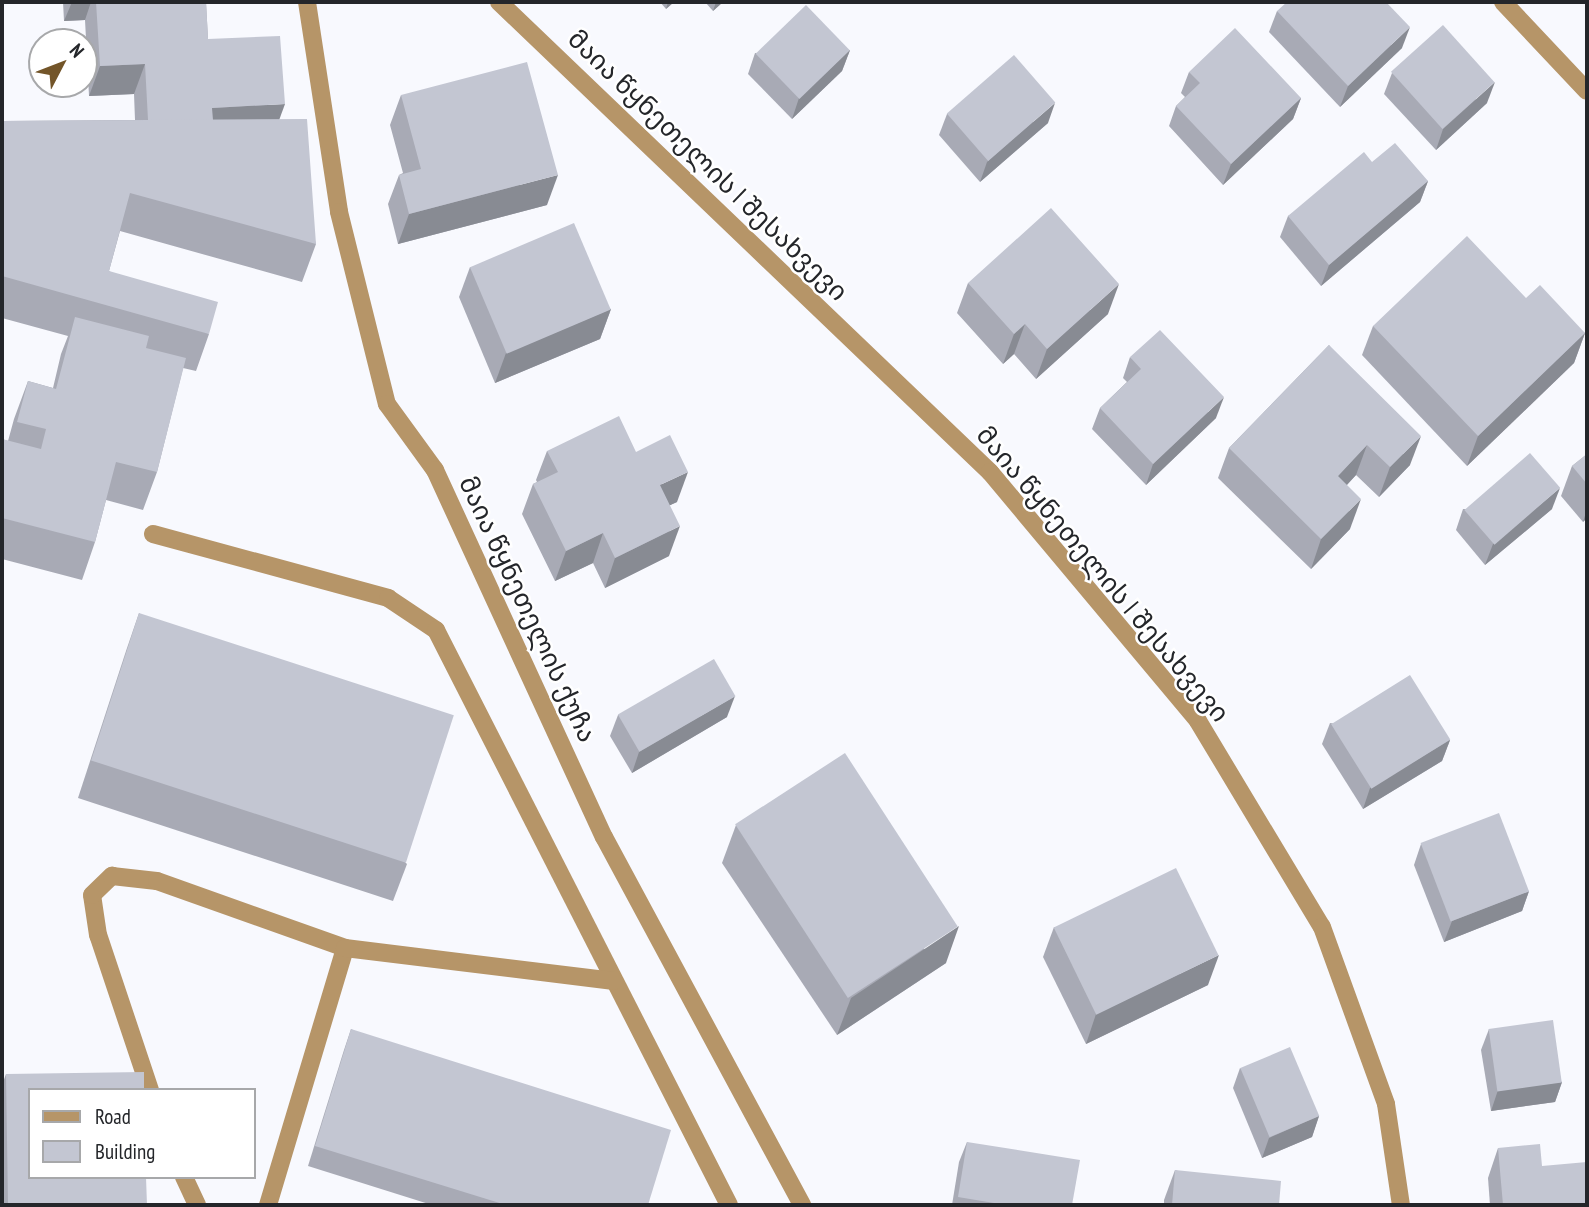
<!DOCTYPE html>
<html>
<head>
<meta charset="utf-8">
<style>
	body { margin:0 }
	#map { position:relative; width:1589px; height:1207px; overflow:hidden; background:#f8f9fe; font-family:"PT Sans Narrow","Noto Sans Georgian",sans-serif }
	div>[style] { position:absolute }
	.lane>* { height:18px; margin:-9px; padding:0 9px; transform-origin:9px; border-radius:9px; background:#b69568 }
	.street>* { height:18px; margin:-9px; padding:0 9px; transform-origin:9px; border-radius:9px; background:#b69568 }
	.wall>* { inset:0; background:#a8aab5 }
	.shaded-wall>* { inset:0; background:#888b93 }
	.building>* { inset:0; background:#c3c6d2; transform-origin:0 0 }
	span { translate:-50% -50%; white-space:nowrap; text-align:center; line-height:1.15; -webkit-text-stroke:5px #fff; paint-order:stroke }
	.street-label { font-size:26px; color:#24262a }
	.frame { position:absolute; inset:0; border:4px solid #24262a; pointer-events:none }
	.legend { position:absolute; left:28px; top:1088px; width:228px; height:91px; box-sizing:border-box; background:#fff; border:2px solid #a7a8aa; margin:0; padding:9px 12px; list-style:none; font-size:21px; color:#24262a }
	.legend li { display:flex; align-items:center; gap:14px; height:35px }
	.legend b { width:35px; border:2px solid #a7a8aa }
	.north { position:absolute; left:28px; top:28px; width:70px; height:70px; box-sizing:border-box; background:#fff; border:2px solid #a7a8aa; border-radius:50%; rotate:48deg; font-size:19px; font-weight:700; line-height:28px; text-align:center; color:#24262a }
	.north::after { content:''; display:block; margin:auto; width:24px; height:32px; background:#735529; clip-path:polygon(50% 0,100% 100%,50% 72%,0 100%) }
</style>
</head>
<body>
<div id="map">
	<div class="lane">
		<div style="left:153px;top:534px;width:244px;rotate:15.2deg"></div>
		<div style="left:388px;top:598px;width:58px;rotate:33.7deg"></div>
		<div style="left:436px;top:630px;width:645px;rotate:63deg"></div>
		<div style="left:150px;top:1090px;width:163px;rotate:-108.5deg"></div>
		<div style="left:98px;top:935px;width:40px;rotate:-98.5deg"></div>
		<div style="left:92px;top:895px;width:28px;rotate:-44deg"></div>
		<div style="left:112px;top:876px;width:45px;rotate:6.3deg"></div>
		<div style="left:157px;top:881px;width:200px;rotate:19.6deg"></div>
		<div style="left:184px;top:1177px;width:31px;rotate:65deg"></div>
		<div style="left:268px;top:1205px;width:268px;rotate:-73.3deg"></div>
		<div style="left:345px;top:948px;width:271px;rotate:7deg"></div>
	</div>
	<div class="street">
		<div style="left:307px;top:2px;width:212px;rotate:81.3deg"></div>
		<div style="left:339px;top:212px;width:198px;rotate:76deg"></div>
		<div style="left:387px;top:404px;width:82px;rotate:54deg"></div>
		<div style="left:435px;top:470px;width:404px;rotate:65.3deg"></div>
		<div style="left:604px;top:837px;width:418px;rotate:61.7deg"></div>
		<div style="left:499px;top:2px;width:680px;rotate:43.75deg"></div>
		<div style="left:990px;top:472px;width:324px;rotate:50.1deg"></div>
		<div style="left:1198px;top:721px;width:240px;rotate:59deg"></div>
		<div style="left:1322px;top:927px;width:188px;rotate:70.1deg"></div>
		<div style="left:1386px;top:1104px;width:102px;rotate:81.6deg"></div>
		<div style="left:1503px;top:2px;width:122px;rotate:46.7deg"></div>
	</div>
	<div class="wall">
		<div style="clip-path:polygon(63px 2px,206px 2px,208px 39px,279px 120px,316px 244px,302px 282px,120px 231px,109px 271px,209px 334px,196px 371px,183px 368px,157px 472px,143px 510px,106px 500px,95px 542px,82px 580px,2px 559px,2px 439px,8px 441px,14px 419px,28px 381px,53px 388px,61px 354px,68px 336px,2px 318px,2px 121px,135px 120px,134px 94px,89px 96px,85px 20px,64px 21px)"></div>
		<div style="clip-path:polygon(660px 2px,674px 2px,666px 9px)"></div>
		<div style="clip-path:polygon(705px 2px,723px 2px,713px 11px)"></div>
		<div style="clip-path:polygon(1277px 11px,1402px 48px,1340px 107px,1269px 32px)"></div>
		<div style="clip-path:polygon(850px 50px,842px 71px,792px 119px,748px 74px,755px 53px)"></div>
		<div style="clip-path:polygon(1189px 72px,1301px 98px,1293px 119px,1223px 185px,1169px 126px,1176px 106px,1185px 97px,1181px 93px)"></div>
		<div style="clip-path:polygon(1392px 73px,1487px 103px,1436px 150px,1384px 94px)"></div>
		<div style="clip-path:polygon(401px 95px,547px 205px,398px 244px,388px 204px,399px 175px,403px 173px,390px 125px)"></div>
		<div style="clip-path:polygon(947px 114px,1048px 123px,980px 182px,939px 135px)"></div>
		<div style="clip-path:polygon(1372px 162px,1428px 181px,1420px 202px,1321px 286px,1280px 237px,1288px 216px)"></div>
		<div style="clip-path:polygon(470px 267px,611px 309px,600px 339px,495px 383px,459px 297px)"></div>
		<div style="clip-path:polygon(968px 283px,1108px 314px,1036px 379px,1014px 354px,1003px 364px,957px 313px)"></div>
		<div style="clip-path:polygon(1526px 298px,1585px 333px,1574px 363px,1467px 466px,1362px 355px,1373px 326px)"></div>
		<div style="clip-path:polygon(1329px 345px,1410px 465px,1379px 497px,1356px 475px,1347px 485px,1350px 529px,1311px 569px,1218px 478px,1229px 448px)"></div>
		<div style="clip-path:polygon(1130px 357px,1216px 418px,1146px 485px,1092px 429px,1100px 408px,1127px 382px,1123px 378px)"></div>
		<div style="clip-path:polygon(547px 451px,636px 452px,677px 502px,670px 505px,669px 556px,605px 588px,593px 563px,555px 581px,522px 514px,533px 484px,537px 482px,536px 480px)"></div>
		<div style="clip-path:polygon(1587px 454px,1587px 518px,1583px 522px,1561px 496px,1572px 466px)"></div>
		<div style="clip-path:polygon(1463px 509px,1552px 509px,1485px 565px,1456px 530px)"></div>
		<div style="clip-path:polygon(139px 613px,407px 864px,393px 901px,78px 798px,126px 651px)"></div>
		<div style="clip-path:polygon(618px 715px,727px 717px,632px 773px,610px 736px)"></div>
		<div style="clip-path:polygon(1330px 723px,1450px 740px,1442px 761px,1363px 809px,1322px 744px)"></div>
		<div style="clip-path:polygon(736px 825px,946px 963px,837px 1035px,722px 863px)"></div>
		<div style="clip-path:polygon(1421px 844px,1529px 891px,1522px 911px,1444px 942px,1414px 865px)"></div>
		<div style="clip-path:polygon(1054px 927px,1208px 985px,1086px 1044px,1043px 957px)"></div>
		<div style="clip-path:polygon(351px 1029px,648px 1205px,432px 1205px,308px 1166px,344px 1050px)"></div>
		<div style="clip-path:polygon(1489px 1029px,1562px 1082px,1555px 1102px,1491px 1111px,1481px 1050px)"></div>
		<div style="clip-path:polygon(1240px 1068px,1319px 1116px,1312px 1137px,1262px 1158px,1233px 1088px)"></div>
		<div style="clip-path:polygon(6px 1074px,147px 1205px,2px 1205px,2px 1085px)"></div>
		<div style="clip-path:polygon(967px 1142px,1072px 1205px,952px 1205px,959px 1162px)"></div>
		<div style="clip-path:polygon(1498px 1148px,1542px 1166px,1587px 1205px,1490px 1205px,1488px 1178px)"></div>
		<div style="clip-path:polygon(1175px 1170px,1279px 1205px,1164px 1205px,1164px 1200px)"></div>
	</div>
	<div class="shaded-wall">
		<div style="clip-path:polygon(72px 2px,91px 2px,85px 20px,64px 21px)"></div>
		<div style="clip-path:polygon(668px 2px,674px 2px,666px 9px)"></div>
		<div style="clip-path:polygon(716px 2px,723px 2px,713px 11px)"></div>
		<div style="clip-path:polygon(1410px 27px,1402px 48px,1340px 107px,1348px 86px)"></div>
		<div style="clip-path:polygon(850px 50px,842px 71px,792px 119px,799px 98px)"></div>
		<div style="clip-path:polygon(145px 64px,134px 94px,89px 96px,100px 66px)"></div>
		<div style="clip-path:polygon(1495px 82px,1487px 103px,1436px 150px,1443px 129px)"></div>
		<div style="clip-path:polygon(1301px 98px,1293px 119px,1223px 185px,1231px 164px)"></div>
		<div style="clip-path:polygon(1055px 103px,1048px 123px,980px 182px,987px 162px)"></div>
		<div style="clip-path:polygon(285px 104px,274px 134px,205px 127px,212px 108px)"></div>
		<div style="clip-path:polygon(558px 175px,547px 205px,398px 244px,409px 214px)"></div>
		<div style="clip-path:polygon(1428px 181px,1420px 202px,1321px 286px,1329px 265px)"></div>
		<div style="clip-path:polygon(1119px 284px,1108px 314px,1036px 379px,1047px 349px)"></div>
		<div style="clip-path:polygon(611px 309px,600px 339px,495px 383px,506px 353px)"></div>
		<div style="clip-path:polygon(1025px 324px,1014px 354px,1003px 364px,1014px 334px)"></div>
		<div style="clip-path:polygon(1585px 333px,1574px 363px,1467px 466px,1478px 436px)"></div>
		<div style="clip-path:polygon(1224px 397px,1216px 418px,1146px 485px,1153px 464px)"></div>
		<div style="clip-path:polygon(1421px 436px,1410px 465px,1379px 497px,1390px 467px)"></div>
		<div style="clip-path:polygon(1367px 445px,1356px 475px,1327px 506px,1338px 476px)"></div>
		<div style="clip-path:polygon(688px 472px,677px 502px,649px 515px,660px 485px)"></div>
		<div style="clip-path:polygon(1560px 488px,1552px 509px,1485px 565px,1493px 544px)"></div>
		<div style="clip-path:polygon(1361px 499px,1350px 529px,1311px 569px,1321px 539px)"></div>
		<div style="clip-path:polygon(1587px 509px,1587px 518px,1583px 522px)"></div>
		<div style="clip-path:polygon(680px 526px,669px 556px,605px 588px,615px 558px)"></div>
		<div style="clip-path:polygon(603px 533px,593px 563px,555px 581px,566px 551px)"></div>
		<div style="clip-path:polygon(735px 696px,727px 717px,632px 773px,639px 752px)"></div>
		<div style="clip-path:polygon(1450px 740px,1442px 761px,1363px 809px,1370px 788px)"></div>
		<div style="clip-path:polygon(1529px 891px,1522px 911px,1444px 942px,1452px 921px)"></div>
		<div style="clip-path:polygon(959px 926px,946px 963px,837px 1035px,851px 998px)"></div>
		<div style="clip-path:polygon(1219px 955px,1208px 985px,1086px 1044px,1096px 1014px)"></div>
		<div style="clip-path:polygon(1562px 1082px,1555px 1102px,1491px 1111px,1498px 1090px)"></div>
		<div style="clip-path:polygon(1319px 1116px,1312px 1137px,1262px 1158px,1269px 1138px)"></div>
	</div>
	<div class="building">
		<div style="clip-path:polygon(96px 2px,206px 2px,208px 39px,280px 36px,285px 104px,212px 108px,213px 120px,148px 120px,145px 64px,100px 66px)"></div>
		<div style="clip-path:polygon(1287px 2px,1386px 2px,1410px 27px,1348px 86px,1277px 11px)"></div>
		<div style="left:806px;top:5px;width:63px;height:70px;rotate:46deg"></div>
		<div style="left:1443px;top:25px;width:77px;height:70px;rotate:48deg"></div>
		<div style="clip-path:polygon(1235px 28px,1301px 98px,1231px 164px,1176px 106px,1200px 83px,1189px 72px)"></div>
		<div style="left:1014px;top:55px;width:63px;height:89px;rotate:49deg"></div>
		<div style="clip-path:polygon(527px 62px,558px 175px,409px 214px,399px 175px,421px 169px,401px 95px)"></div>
		<div style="clip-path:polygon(307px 119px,316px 244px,130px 193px,109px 271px,218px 302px,209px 334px,2px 276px,2px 121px)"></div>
		<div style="clip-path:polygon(1395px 143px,1428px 181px,1329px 265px,1288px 216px,1364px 152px,1372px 162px)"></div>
		<div style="clip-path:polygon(1051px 208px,1119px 284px,1047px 349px,1025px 324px,1014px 334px,968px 283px)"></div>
		<div style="left:574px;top:223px;width:94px;height:113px;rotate:67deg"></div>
		<div style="clip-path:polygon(1467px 236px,1526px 298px,1540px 285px,1585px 333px,1478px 436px,1373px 326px)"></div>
		<div style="clip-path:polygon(75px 317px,149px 336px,146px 348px,186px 358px,157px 472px,116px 462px,95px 542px,2px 518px,2px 439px,41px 449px,46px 429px,17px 422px,28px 381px,56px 389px)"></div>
		<div style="clip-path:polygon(1160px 330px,1224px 397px,1153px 464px,1100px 408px,1141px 369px,1130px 357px)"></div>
		<div style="clip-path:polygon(1329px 345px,1421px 436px,1390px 467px,1367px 445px,1338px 476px,1361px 499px,1321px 539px,1229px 448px)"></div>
		<div style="clip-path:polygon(619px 416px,636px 452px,670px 435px,688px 472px,660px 485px,680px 526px,615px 558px,603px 533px,566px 551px,533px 484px,558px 472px,547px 451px)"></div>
		<div style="left:1530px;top:453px;width:46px;height:87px;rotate:49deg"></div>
		<div style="clip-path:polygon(1587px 454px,1587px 484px,1572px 466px)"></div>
		<div style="left:139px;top:613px;width:331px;height:155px;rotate:18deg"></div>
		<div style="left:714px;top:659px;width:43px;height:111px;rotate:60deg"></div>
		<div style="left:1410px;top:675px;width:76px;height:93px;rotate:58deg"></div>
		<div style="left:845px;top:753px;width:207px;height:131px;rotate:57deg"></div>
		<div style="left:1499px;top:813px;width:84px;height:84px;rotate:69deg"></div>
		<div style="left:1176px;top:868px;width:97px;height:136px;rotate:64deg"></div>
		<div style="left:1553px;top:1020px;width:63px;height:65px;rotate:82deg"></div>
		<div style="clip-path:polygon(351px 1029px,671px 1130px,648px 1205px,506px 1205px,315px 1146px)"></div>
		<div style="left:1290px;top:1047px;width:75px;height:54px;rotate:67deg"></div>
		<div style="clip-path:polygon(144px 1072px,144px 1090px,30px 1090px,30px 1177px,146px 1177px,147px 1205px,8px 1205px,6px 1074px)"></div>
		<div style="clip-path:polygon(967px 1142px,1080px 1160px,1072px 1205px,1006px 1205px,958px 1197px)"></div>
		<div style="clip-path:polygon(1540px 1144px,1542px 1166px,1587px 1162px,1587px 1205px,1503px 1205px,1498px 1148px)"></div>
		<div style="clip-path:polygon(1175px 1170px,1281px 1181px,1279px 1205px,1172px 1205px)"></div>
	</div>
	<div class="street-label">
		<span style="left:708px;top:165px;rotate:44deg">მაია წყნეთელის I შესახვევი</span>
		<span style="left:1103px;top:574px;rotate:50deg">მაია წყნეთელის I შესახვევი</span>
		<span style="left:528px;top:609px;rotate:65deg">მაია წყნეთელის ქუჩა</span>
	</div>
	<div class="frame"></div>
	<ul class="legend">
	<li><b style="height:9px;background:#b69568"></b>Road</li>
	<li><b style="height:19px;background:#c3c6d2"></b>Building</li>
	</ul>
	<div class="north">N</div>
</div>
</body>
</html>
